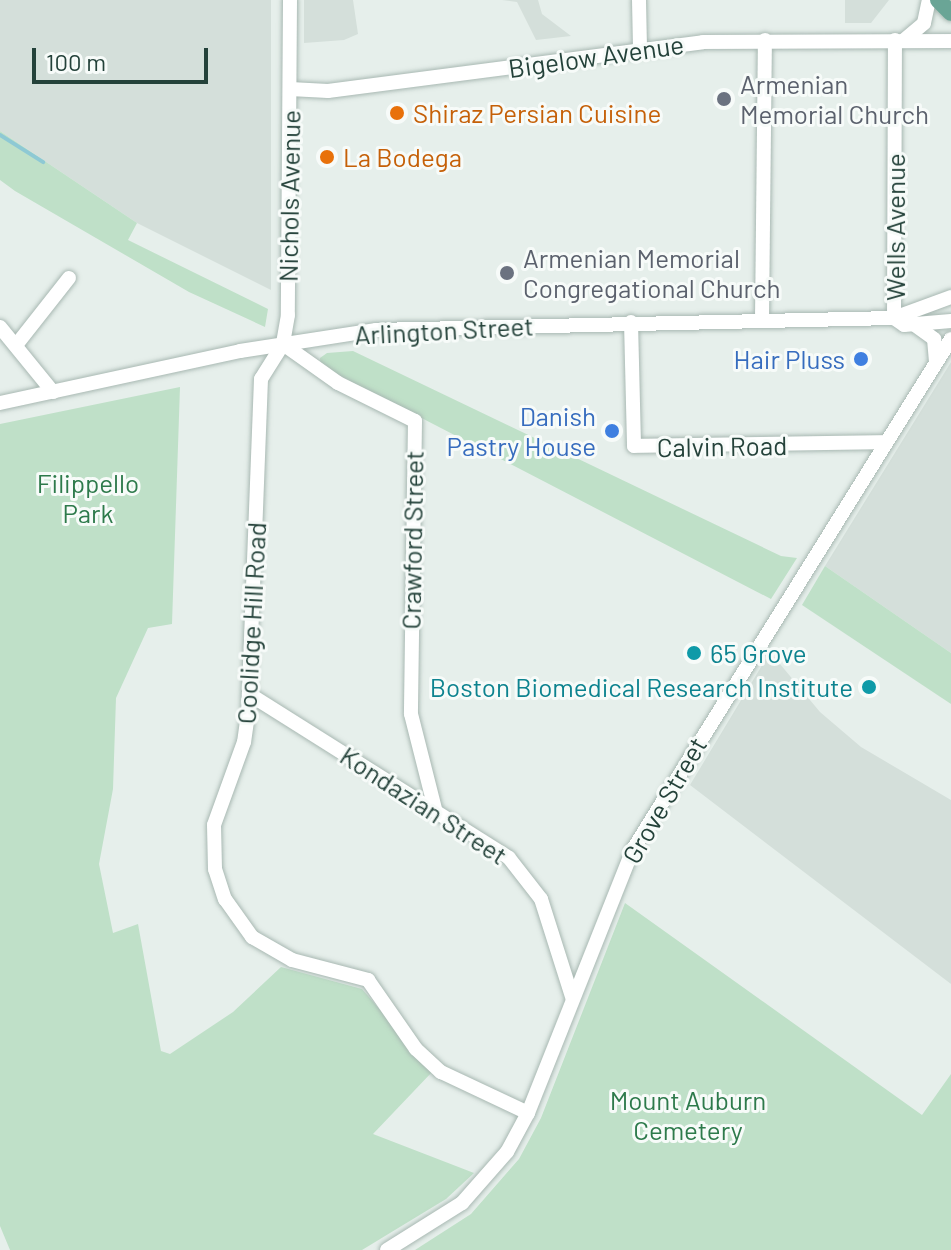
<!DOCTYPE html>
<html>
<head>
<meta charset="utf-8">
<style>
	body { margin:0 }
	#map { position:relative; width:951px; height:1250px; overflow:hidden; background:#e6efeb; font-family:Barlow,sans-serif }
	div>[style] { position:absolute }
	.built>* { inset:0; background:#d4dfda }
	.green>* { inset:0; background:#bfe0c8 }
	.stream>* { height:4px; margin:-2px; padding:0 2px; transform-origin:2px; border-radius:2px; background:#8ec9d4 }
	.roads { filter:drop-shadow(0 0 2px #a8b8b2) drop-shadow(0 0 2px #a8b8b2) }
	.minor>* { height:14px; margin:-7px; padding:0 7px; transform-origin:7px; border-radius:7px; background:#fff }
	.major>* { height:16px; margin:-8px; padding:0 8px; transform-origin:8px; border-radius:8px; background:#6aa596 }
	.dots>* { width:22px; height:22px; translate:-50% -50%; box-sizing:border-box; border:4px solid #f7fbf9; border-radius:50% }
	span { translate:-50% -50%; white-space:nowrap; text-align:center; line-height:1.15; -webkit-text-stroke:6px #f7fbf9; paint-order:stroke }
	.street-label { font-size:26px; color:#24423a }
	.worship-label { font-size:26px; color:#5b616d }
	.left { translate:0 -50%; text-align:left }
	.food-label { font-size:26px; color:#c56008 }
	.shop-label { font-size:26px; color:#366cbe }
	.right { translate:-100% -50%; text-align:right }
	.park-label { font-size:26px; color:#2d7a4b }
	.culture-label { font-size:26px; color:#0d838f }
	.scale { position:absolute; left:32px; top:48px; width:176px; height:36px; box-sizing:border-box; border:4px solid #24423a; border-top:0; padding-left:10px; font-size:24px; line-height:28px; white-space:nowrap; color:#24423a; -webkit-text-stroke:6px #f7fbf9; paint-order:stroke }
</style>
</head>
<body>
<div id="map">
	<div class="built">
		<div style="clip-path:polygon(0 0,271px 0,271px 290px,137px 223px,0 131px)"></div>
		<div style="clip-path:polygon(304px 0,353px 0,358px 34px,344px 40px,304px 43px)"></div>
		<div style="clip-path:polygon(502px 0,538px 0,542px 14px,571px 36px,536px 40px,517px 2px)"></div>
		<div style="clip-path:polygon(845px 0,889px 0,871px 23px,845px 23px)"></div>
		<div style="clip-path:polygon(951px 362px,951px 653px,825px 566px)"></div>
		<div style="clip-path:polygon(770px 652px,820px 712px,861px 747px,951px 800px,951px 984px,690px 785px)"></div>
	</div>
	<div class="green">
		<div style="clip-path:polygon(0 131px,137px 223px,128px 240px,268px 309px,265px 327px,189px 292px,15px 191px,0 180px)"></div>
		<div style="clip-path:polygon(353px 351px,781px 556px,797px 558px,771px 599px,321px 366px,320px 358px,327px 353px)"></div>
		<div style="clip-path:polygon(180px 387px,172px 624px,148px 628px,116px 698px,113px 789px,99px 864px,113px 933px,138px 924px,161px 1051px,170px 1054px,233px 1012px,281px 967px,362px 989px,433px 1071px,373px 1134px,474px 1173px,446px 1199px,362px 1250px,10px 1250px,0 1226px,0 424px)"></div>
		<div style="clip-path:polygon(825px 566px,951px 653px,951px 704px,802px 605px)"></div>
		<div style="clip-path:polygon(625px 903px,922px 1115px,951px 1074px,951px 1250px,415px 1250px,471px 1214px,519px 1159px,541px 1118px)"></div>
	</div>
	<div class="stream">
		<div style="left:0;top:135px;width:51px;rotate:32.1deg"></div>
	</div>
	<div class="roads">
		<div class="minor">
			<div style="left:290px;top:0;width:315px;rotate:90.4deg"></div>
			<div style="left:288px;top:315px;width:29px;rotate:100deg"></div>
			<div style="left:283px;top:344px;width:41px;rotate:122.2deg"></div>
			<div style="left:261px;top:379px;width:335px;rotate:92.2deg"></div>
			<div style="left:248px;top:714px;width:28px;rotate:98deg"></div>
			<div style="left:244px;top:742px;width:88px;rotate:109.9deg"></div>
			<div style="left:214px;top:825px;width:44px;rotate:88.7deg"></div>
			<div style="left:215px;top:869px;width:32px;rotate:72deg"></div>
			<div style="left:225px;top:899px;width:47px;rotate:54.6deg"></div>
			<div style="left:252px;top:937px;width:46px;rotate:29.9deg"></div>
			<div style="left:292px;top:960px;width:79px;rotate:14.7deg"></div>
			<div style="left:368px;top:980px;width:84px;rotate:55.2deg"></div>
			<div style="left:416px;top:1049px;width:34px;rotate:43deg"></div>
			<div style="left:441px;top:1072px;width:96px;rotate:25.2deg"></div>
			<div style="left:639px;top:0;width:49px;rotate:88.8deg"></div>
			<div style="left:904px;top:40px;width:26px;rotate:-40deg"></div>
			<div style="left:924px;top:23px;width:24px;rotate:-78deg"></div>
			<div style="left:290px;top:89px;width:38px;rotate:3deg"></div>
			<div style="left:328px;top:91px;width:378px;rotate:-7.4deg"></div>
			<div style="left:703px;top:42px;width:248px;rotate:-0.2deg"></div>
			<div style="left:894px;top:318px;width:278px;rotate:-89.8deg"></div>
			<div style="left:894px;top:318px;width:12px;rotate:35deg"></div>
			<div style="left:904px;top:325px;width:47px;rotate:-4.9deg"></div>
			<div style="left:762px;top:319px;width:279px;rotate:-89.4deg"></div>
			<div style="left:631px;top:322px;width:124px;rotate:88.6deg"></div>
			<div style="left:634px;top:446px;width:252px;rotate:-0.9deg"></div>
			<div style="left:915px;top:325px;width:24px;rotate:36deg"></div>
			<div style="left:934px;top:339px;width:23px;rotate:85deg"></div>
			<div style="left:0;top:327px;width:84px;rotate:50.8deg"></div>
			<div style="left:17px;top:344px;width:84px;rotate:-51.8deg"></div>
			<div style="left:283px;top:344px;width:67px;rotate:35.3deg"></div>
			<div style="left:338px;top:383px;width:86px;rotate:26.3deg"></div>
			<div style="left:415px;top:421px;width:293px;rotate:90.8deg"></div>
			<div style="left:411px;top:714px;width:98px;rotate:75.8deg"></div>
			<div style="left:0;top:403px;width:246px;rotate:-12.2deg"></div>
			<div style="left:240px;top:351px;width:138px;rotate:-8.8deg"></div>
			<div style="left:376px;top:330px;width:518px;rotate:-1.33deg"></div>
			<div style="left:894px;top:318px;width:61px;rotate:-20.2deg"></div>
			<div style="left:249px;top:694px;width:307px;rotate:32.2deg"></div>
			<div style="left:509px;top:858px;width:52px;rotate:52deg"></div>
			<div style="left:541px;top:899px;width:103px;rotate:72.4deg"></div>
			<div style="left:387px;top:1250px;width:89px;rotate:-32.1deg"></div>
			<div style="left:462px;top:1203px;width:68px;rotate:-48.6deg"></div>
			<div style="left:507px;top:1152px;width:44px;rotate:-61.7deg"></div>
			<div style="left:528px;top:1113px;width:282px;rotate:-68.3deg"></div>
			<div style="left:632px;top:851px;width:603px;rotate:-58.08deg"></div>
		</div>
		<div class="major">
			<div style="left:938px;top:0;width:18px;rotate:45deg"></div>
		</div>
	</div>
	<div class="dots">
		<div style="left:724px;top:99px;background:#6b7280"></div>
		<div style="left:397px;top:113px;background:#e8710a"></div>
		<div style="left:327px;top:157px;background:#e8710a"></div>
		<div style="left:507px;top:273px;background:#6b7280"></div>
		<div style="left:861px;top:359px;background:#3f7fe0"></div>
		<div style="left:612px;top:431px;background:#3f7fe0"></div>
		<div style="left:694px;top:653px;background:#0f9aa8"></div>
		<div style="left:869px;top:687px;background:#0f9aa8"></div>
	</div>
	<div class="street-label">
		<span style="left:596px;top:56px;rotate:-8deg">Bigelow Avenue</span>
		<span style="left:289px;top:196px;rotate:-89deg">Nichols Avenue</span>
		<span style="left:895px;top:227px;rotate:-90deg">Wells Avenue</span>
		<span style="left:444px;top:330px;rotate:-3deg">Arlington Street</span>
		<span style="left:722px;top:446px;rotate:-1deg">Calvin Road</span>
		<span style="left:412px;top:540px;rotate:-89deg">Crawford Street</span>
		<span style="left:251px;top:623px;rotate:-87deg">Coolidge Hill Road</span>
		<span style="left:664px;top:800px;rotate:-60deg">Grove Street</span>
		<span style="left:424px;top:805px;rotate:33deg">Kondazian Street</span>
	</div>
	<div class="worship-label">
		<span class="left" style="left:740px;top:99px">Armenian<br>Memorial Church</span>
		<span class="left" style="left:523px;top:273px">Armenian Memorial<br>Congregational Church</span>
	</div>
	<div class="food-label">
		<span class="left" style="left:413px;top:113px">Shiraz Persian Cuisine</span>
		<span class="left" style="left:343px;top:157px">La Bodega</span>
	</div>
	<div class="shop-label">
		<span class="right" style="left:845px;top:359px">Hair Pluss</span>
		<span class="right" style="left:596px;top:431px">Danish<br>Pastry House</span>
	</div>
	<div class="park-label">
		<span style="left:88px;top:498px">Filippello<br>Park</span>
		<span style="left:688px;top:1115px">Mount Auburn<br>Cemetery</span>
	</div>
	<div class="culture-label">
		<span class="left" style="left:710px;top:653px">65 Grove</span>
		<span class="right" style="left:853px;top:687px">Boston Biomedical Research Institute</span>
	</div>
	<div class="scale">100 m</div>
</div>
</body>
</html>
